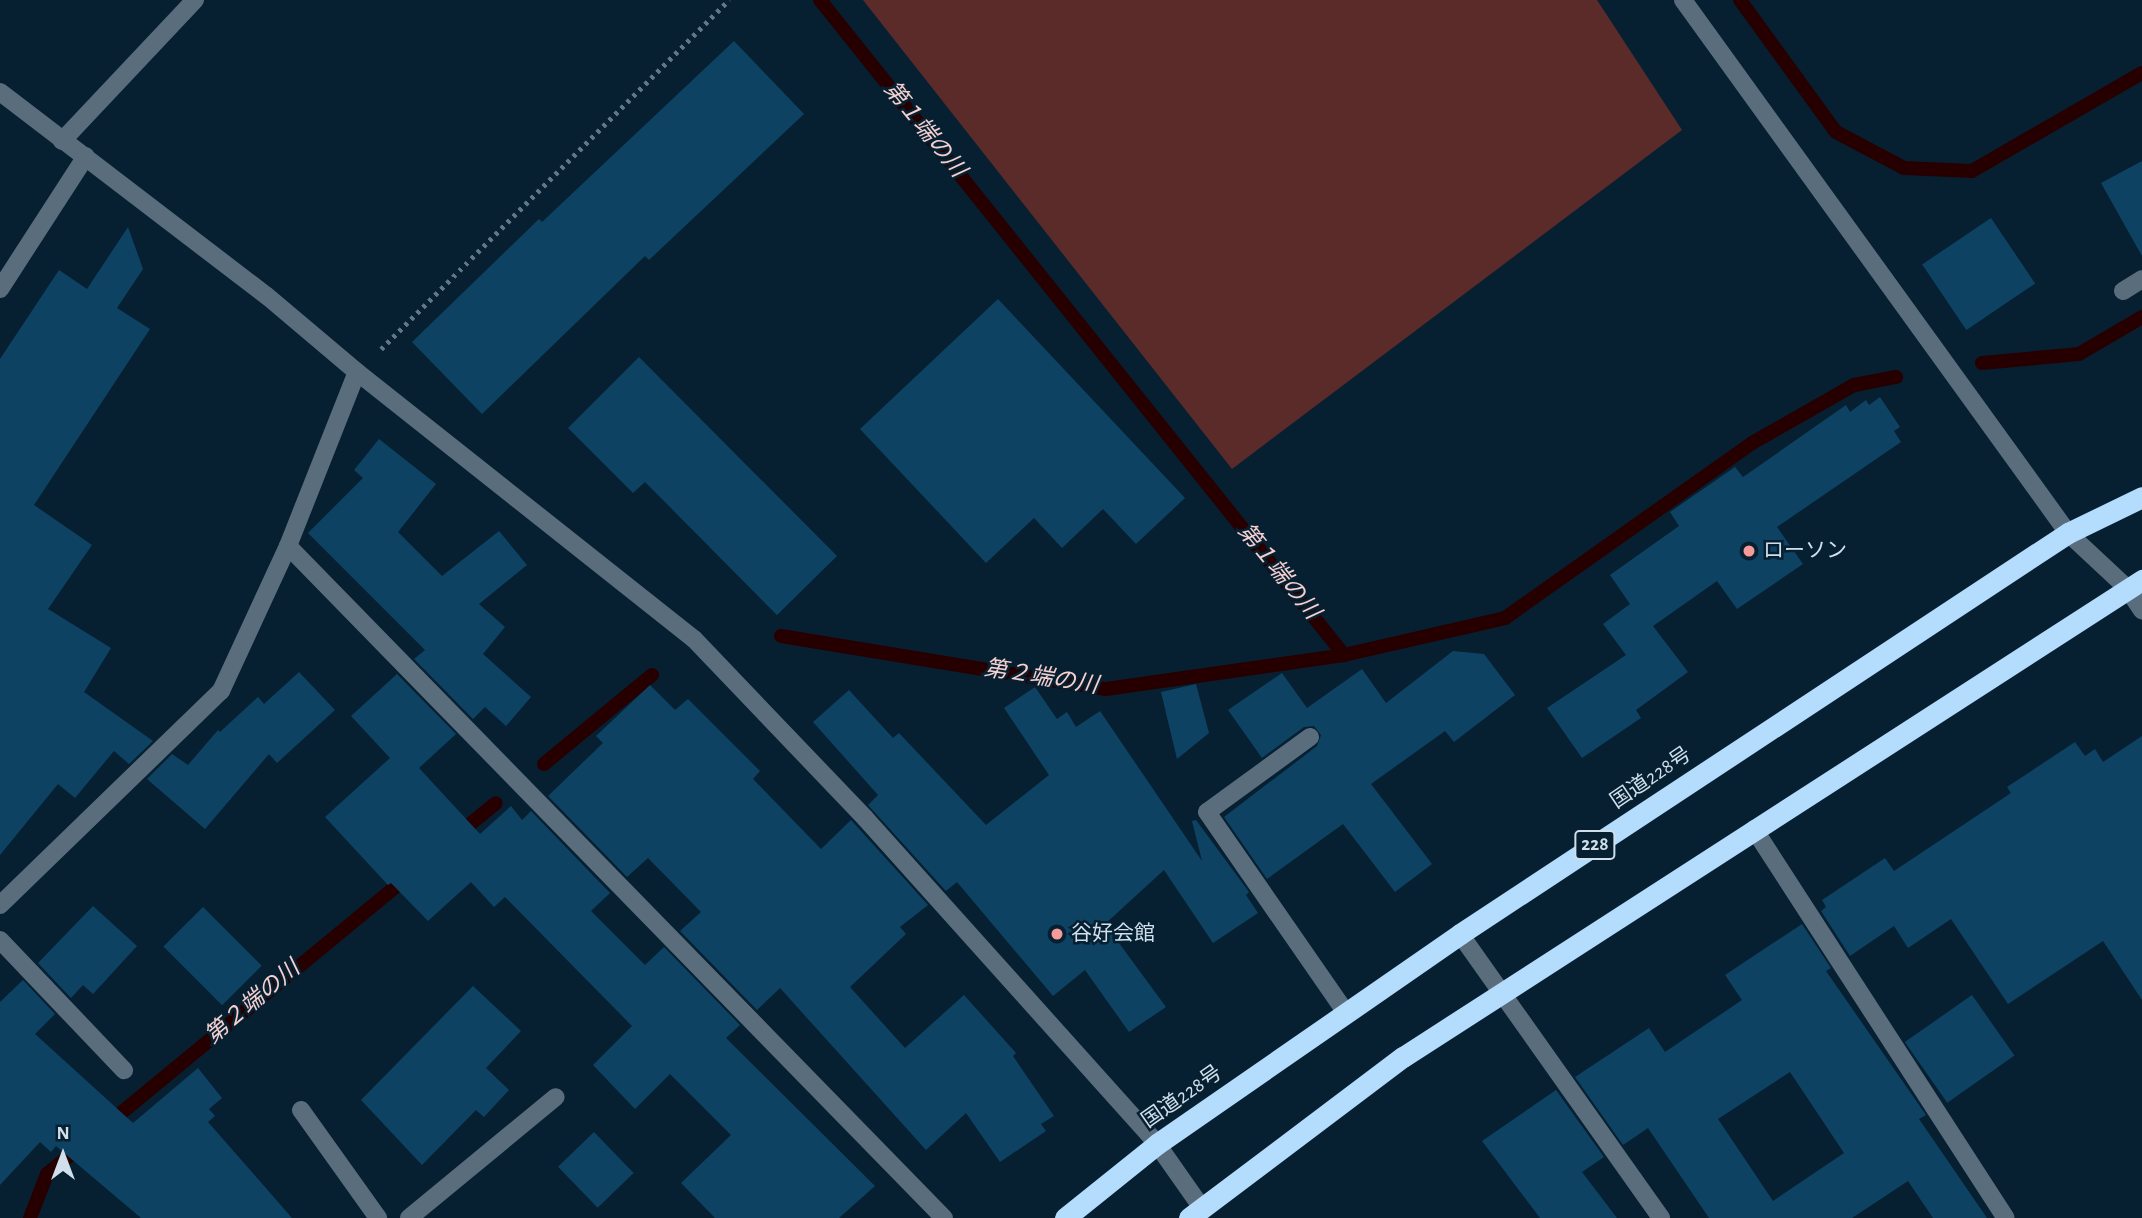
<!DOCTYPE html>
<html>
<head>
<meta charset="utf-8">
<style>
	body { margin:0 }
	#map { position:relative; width:2142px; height:1218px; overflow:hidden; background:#062032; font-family:"Alegreya Sans","Noto Sans JP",sans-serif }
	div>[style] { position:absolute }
	.green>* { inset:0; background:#5b2b2a }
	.stream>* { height:14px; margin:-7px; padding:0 7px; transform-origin:7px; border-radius:7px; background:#260001 }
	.building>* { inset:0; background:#0e4263; transform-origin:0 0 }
	.path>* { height:4.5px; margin-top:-2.25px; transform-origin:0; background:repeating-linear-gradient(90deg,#627786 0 3.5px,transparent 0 8.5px) }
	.minor>* { height:18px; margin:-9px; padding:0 9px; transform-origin:9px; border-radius:9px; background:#596d7d }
	.highway>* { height:21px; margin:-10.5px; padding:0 10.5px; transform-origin:10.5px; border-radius:10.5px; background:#b4dcfc }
	.dots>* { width:19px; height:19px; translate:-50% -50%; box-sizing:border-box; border:4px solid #062032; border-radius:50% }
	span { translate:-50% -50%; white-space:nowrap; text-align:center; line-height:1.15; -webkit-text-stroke:5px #062032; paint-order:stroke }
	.shield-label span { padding:2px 5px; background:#062032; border:2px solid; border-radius:5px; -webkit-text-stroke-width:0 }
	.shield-label { font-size:19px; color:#d0dfeb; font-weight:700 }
	.poi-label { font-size:21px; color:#d0dfeb }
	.left { translate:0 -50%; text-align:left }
	.street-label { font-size:21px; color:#d0dfeb }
	.water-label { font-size:23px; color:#f7d1cf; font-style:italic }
	.north { position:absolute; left:28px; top:1120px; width:70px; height:70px; -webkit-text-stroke:5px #062032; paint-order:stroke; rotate:0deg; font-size:19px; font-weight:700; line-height:28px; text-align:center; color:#d0dfeb }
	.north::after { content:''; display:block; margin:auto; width:24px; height:32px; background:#d0dfeb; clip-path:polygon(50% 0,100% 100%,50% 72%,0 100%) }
</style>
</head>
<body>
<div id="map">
	<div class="green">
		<div style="clip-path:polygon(863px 0,1597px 0,1682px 130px,1232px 469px)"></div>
	</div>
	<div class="stream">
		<div style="left:820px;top:0;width:839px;rotate:51.34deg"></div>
		<div style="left:1344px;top:655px;width:165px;rotate:-12.9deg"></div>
		<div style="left:1505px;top:618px;width:303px;rotate:-35.3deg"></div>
		<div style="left:1752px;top:443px;width:117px;rotate:-29.6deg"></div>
		<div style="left:1854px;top:385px;width:43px;rotate:-10.8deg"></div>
		<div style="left:1740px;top:0;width:163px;rotate:54deg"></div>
		<div style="left:1836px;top:132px;width:77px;rotate:27.9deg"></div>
		<div style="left:1904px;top:168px;width:68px;rotate:2.5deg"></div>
		<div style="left:1972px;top:171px;width:196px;rotate:-30deg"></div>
		<div style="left:1982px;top:363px;width:97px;rotate:-5.3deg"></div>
		<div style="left:2079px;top:354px;width:73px;rotate:-30.4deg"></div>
		<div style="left:781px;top:636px;width:329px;rotate:9.3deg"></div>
		<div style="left:1106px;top:689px;width:240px;rotate:-8.1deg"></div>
		<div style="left:544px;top:764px;width:140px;rotate:-39.5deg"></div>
		<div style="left:457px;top:835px;width:50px;rotate:-39.4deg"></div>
		<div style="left:109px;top:1123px;width:389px;rotate:-39.5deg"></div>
		<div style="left:30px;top:1218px;width:47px;rotate:-68.9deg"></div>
		<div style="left:47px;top:1174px;width:46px;rotate:-38.9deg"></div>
	</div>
	<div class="building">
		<div style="clip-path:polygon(734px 41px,804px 114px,649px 260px,645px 256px,482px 414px,412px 342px,539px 219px,542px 222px)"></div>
		<div style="clip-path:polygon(2142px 161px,2142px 256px,2101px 183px)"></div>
		<div style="left:1991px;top:218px;width:79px;height:83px;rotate:56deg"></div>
		<div style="clip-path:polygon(128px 227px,143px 269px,117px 308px,150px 329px,34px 505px,92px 545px,48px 609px,111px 648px,84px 692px,153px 741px,129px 764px,114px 751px,75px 798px,58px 784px,0 855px,0 359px,59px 270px,87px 289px)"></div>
		<div style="clip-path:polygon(998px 299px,1185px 498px,1136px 544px,1103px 509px,1062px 548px,1034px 518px,986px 563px,860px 429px)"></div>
		<div style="clip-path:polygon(639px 357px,837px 556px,777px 615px,645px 482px,633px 493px,568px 428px)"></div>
		<div style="clip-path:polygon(1880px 397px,1900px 427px,1894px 431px,1901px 442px,1777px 527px,1803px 564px,1737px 609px,1717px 581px,1653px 626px,1688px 672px,1636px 710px,1641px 718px,1582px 758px,1547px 708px,1626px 655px,1603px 624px,1630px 604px,1610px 575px,1679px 526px,1670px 512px,1735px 467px,1743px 477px,1846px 405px,1850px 412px,1866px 400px,1869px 405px)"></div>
		<div style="clip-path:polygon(379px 439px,436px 484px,398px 532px,442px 576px,499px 531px,527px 565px,479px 604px,505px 627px,483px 654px,531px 697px,506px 726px,485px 707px,473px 719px,414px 659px,425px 650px,308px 533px,363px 478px,354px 470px)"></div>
		<div style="clip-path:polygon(1453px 651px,1484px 654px,1515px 695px,1454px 742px,1445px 731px,1371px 784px,1432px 864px,1395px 892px,1343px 824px,1267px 879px,1224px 817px,1317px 746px,1321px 735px,1314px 726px,1304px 727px,1262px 758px,1228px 710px,1282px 673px,1307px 708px,1362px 669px,1386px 703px)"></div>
		<div style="clip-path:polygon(299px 672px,335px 710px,277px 763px,269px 754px,205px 829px,147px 779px,172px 754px,188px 765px,218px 730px,220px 732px,258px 697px,264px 704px)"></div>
		<div style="clip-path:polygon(397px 674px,456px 734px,419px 768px,480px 834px,511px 806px,522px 820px,531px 811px,610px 893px,591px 911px,645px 965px,664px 947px,740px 1025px,726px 1038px,875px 1186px,839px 1218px,715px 1218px,681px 1183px,731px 1135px,670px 1074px,635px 1109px,593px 1065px,632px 1026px,505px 897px,494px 907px,471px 882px,428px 921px,391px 883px,388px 885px,325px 817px,390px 758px,351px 716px)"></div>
		<div style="clip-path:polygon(1196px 684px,1209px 733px,1177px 759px,1161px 692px)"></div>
		<div style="clip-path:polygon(650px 685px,675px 710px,688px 699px,760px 771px,753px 779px,821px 849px,851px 820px,928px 905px,900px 927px,906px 934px,850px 987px,905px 1048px,964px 995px,1016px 1053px,1013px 1056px,1054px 1116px,1041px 1124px,1046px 1131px,1000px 1162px,966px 1113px,926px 1150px,780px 988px,757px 1010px,680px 931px,701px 912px,648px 858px,627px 877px,548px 796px,603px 743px,596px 736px)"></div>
		<div style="clip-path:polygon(1035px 687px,1057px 719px,1067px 712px,1076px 727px,1100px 711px,1202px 861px,1192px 821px,1196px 820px,1249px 892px,1246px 895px,1258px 913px,1213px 943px,1164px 870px,1105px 924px,1166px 1007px,1129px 1032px,1085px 970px,1053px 996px,957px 882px,946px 891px,868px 805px,878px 795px,813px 722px,849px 690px,893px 738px,899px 733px,986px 825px,1049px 775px,1004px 708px)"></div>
		<div style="clip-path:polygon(2142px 736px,2142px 1000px,2103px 941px,2008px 1004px,1951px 919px,1908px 948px,1894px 926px,1850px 956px,1821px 911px,1826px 907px,1822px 900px,1885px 858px,1894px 871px,2011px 793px,2007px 787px,2075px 742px,2085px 756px,2095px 749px,2103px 762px)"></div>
		<div style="clip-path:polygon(93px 906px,137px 946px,93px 994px,83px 985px,71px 998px,38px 963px)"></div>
		<div style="left:203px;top:907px;width:83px;height:56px;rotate:45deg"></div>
		<div style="clip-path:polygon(evenodd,1802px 924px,1831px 968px,1826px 971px,1926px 1115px,1919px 1119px,1987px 1218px,1933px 1218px,1908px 1181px,1852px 1218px,1709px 1218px,1648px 1128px,1623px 1145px,1575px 1077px,1649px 1028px,1665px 1052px,1742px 1000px,1725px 975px,1802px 924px,1790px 1072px,1844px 1153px,1773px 1201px,1718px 1119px,1790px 1072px)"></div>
		<div style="clip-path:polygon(23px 980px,55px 1014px,35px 1034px,133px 1123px,198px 1068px,222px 1098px,209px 1109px,215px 1116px,208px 1122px,292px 1218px,141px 1218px,56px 1146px,51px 1152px,40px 1142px,0 1185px,0 1002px)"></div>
		<div style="clip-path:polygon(473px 986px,521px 1031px,486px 1068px,509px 1090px,484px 1117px,476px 1110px,422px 1165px,361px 1100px)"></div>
		<div style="left:1972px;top:995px;width:74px;height:82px;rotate:55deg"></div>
		<div style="clip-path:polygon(1556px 1090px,1604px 1157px,1582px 1172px,1617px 1218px,1540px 1218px,1482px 1141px)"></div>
		<div style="left:594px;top:1132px;width:57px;height:50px;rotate:46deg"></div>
	</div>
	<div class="path">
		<div style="left:381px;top:349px;width:493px;rotate:-45.1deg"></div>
	</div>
	<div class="minor">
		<div style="left:1683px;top:0;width:658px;rotate:54.16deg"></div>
		<div style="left:2068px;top:533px;width:81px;rotate:43deg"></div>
		<div style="left:2127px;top:588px;width:27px;rotate:56deg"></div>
		<div style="left:0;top:92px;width:336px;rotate:37.4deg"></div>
		<div style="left:267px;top:296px;width:118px;rotate:40.2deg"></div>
		<div style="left:357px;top:372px;width:430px;rotate:38.4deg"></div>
		<div style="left:694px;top:639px;width:248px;rotate:46.3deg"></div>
		<div style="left:865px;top:818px;width:438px;rotate:48.1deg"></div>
		<div style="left:1157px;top:1144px;width:78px;rotate:54.9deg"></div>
		<div style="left:62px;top:141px;width:194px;rotate:-46.7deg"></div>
		<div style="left:0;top:289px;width:158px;rotate:-57.1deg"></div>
		<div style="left:2123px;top:291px;width:22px;rotate:-32deg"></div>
		<div style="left:288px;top:546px;width:939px;rotate:45.69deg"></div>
		<div style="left:1310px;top:737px;width:127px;rotate:143.9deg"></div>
		<div style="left:1207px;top:812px;width:244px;rotate:55.3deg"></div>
		<div style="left:1754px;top:829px;width:463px;rotate:57.1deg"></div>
		<div style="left:0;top:905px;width:308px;rotate:-44.1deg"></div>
		<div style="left:221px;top:691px;width:160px;rotate:-65.2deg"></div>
		<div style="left:288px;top:546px;width:187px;rotate:-68.4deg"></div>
		<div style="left:1460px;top:934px;width:348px;rotate:54.7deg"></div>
		<div style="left:0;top:940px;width:180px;rotate:46.4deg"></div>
		<div style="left:301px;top:1110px;width:133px;rotate:54.5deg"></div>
		<div style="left:409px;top:1218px;width:190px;rotate:-39.5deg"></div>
	</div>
	<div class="highway">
		<div style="left:1065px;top:1218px;width:118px;rotate:-38.8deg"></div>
		<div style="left:1157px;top:1144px;width:369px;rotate:-34.7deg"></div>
		<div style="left:1460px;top:934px;width:728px;rotate:-33.41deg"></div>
		<div style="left:2068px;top:533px;width:82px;rotate:-25.9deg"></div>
		<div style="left:1189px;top:1218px;width:268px;rotate:-37deg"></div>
		<div style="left:1403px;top:1057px;width:880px;rotate:-32.84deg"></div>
	</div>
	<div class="dots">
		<div style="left:1749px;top:551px;background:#f59b99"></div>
		<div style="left:1057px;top:934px;background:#f59b99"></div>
	</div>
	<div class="shield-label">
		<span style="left:1595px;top:845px">228</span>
	</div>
	<div class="poi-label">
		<span class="left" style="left:1763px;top:551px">ローソン</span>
		<span class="left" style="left:1071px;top:934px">谷好会館</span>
	</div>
	<div class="street-label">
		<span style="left:1651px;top:778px;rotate:-34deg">国道228号</span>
		<span style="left:1182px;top:1097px;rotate:-35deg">国道228号</span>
	</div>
	<div class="water-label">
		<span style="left:924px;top:130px;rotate:51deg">第１端の川</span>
		<span style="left:1278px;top:572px;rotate:51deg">第１端の川</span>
		<span style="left:1041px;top:678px;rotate:9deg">第２端の川</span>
		<span style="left:253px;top:1003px;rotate:-40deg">第２端の川</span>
	</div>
	<div class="north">N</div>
</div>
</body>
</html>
